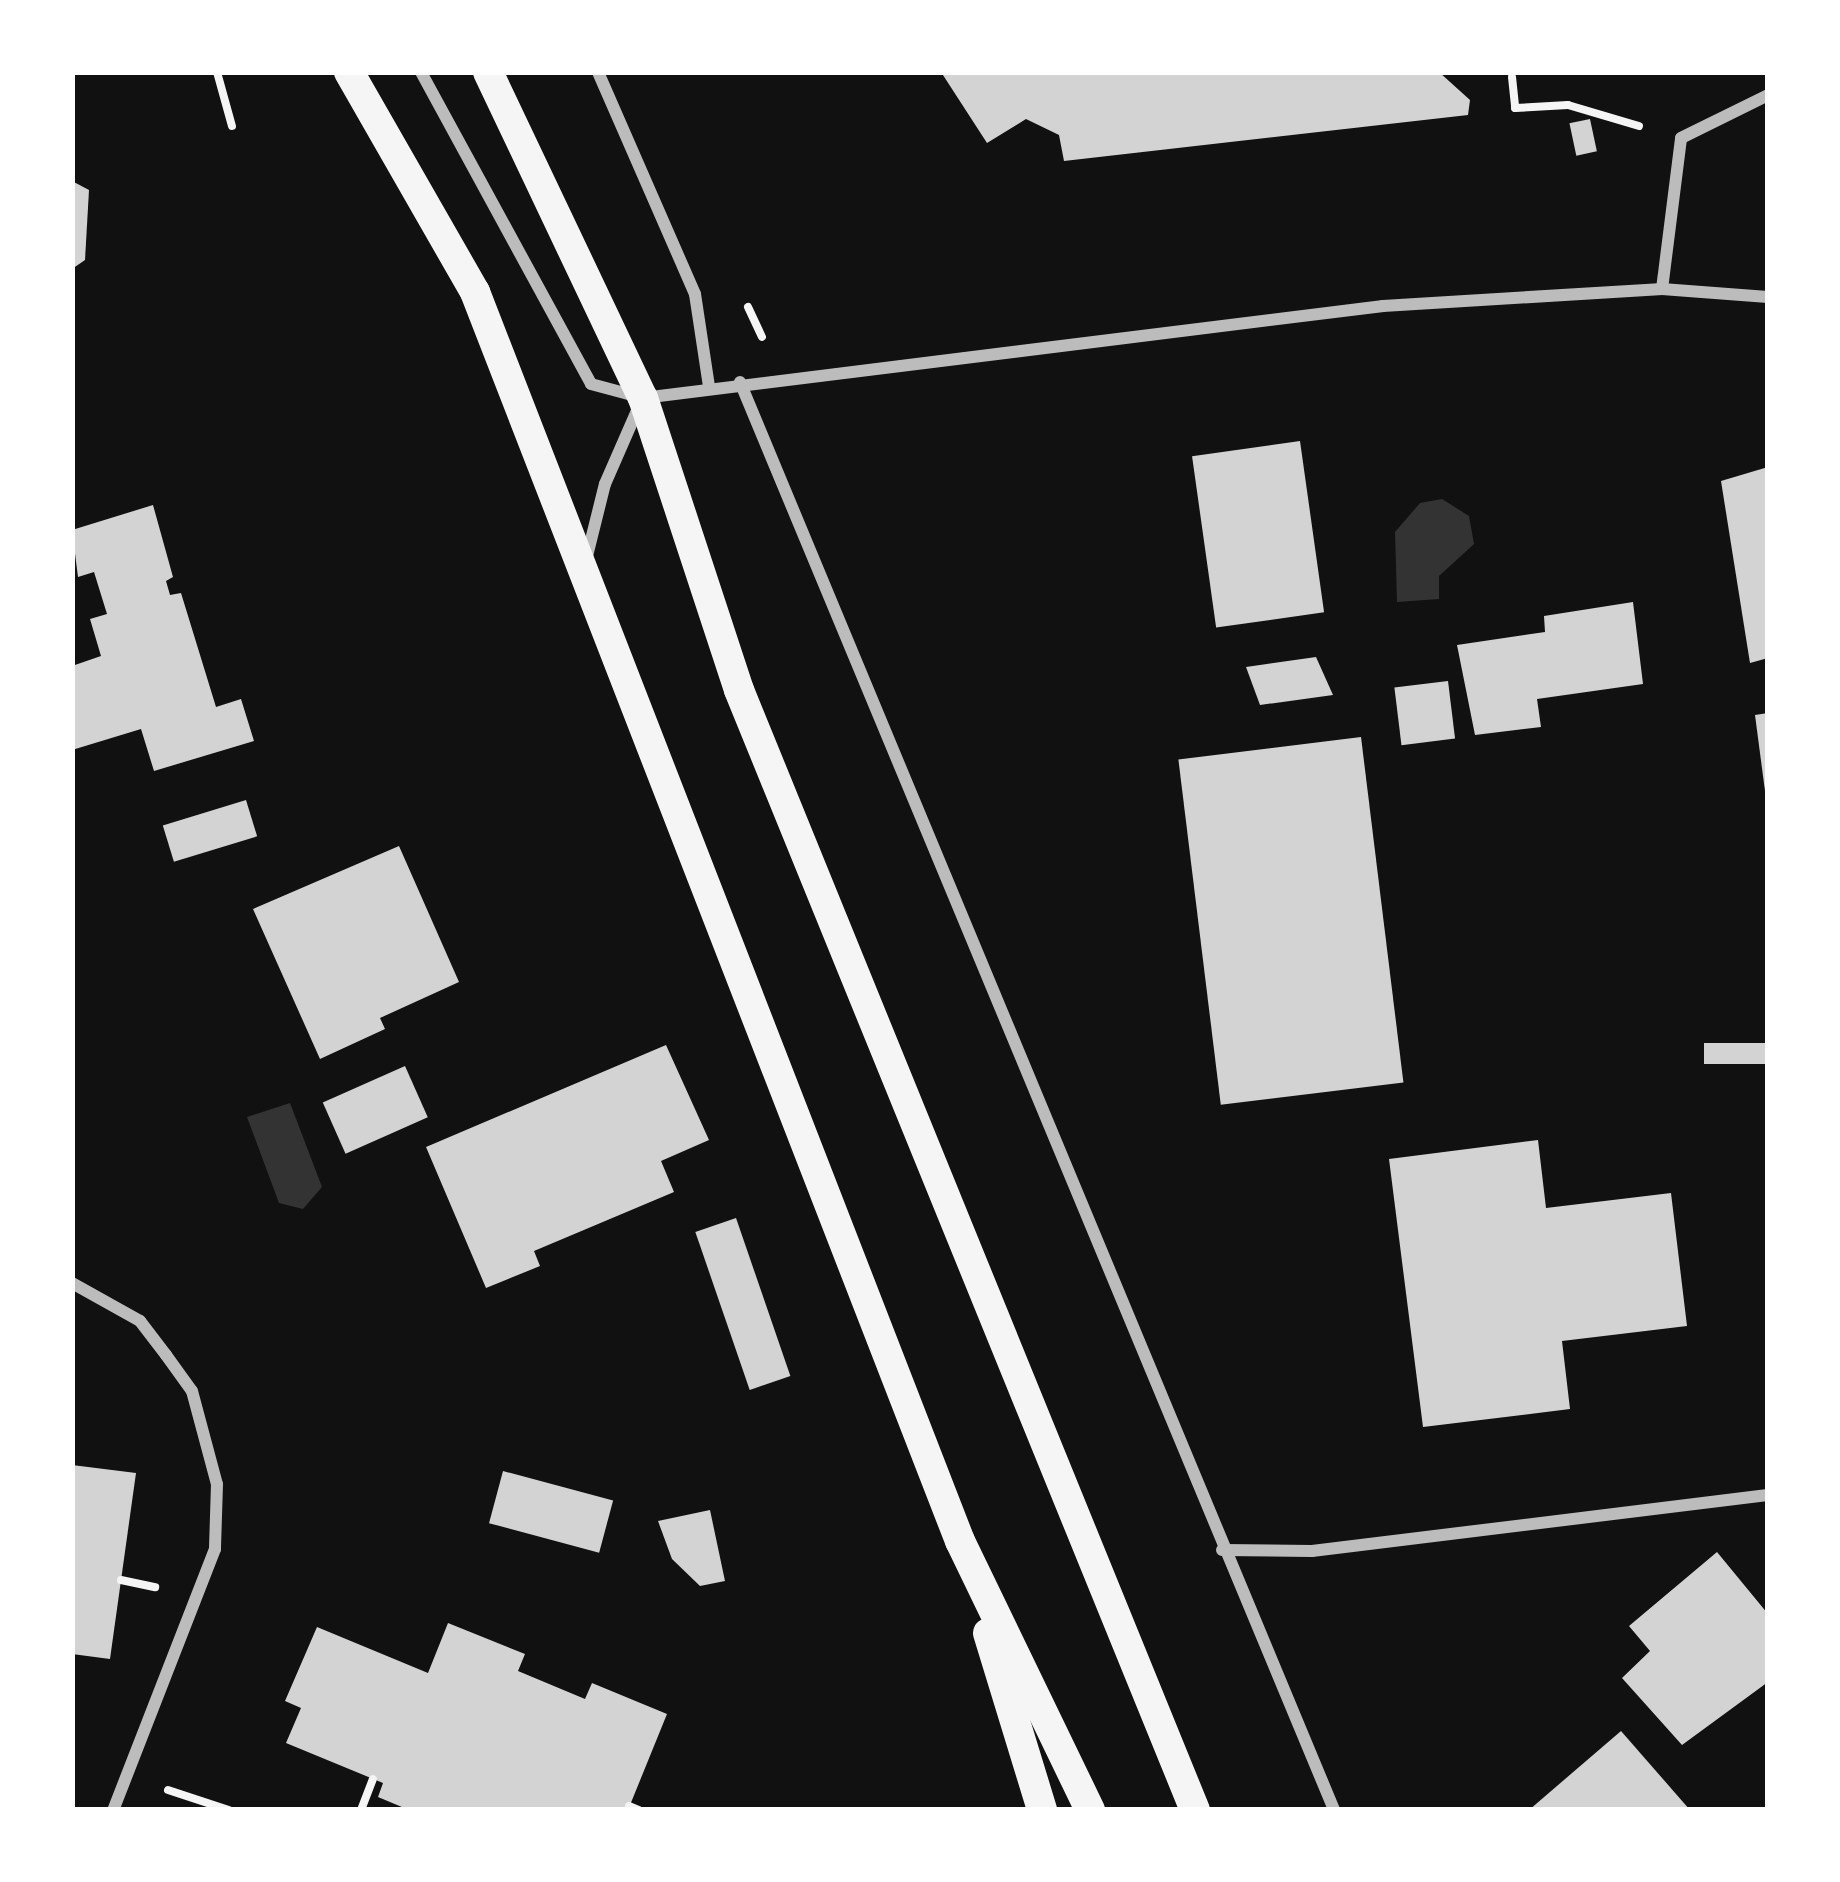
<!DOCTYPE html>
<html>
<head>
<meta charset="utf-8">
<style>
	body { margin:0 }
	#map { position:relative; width:1840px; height:1882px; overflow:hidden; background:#111; font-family:Lato,sans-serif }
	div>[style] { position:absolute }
	.water>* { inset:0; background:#333 }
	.building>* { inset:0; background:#d3d3d3; transform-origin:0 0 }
	.path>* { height:8px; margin:-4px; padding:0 4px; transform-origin:4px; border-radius:4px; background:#f5f5f5 }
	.minor>* { height:12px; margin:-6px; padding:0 6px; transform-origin:6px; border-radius:6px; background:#bcbcbc }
	.primary>* { height:30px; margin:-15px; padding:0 15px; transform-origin:15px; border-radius:15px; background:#f5f5f5 }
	span { translate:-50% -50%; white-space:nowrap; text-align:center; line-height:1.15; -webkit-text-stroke:12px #fff; paint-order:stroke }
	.frame { position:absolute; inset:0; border:75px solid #fff; pointer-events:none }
</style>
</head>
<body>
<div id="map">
	<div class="water">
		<div style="clip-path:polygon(1442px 499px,1469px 516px,1474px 544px,1439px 576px,1439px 599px,1397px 602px,1395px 532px,1420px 503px)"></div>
		<div style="clip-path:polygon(290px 1103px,322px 1187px,303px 1209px,279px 1203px,247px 1117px)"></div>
	</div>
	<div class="building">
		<div style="clip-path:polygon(941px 72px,1439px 72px,1470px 100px,1468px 115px,1064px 161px,1059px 135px,1026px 119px,987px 143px)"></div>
		<div style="left:1590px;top:119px;width:33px;height:21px;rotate:78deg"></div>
		<div style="clip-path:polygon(72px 181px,89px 190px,85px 260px,72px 269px)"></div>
		<div style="left:1300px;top:441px;width:173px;height:109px;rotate:82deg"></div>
		<div style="clip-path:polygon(1768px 467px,1768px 658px,1750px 663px,1721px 481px)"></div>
		<div style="clip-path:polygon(153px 505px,173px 577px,166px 581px,170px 595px,181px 593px,216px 707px,241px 699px,254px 741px,154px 771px,141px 729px,72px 750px,72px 666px,101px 656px,90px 619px,107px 614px,94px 572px,78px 577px,72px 530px)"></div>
		<div style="clip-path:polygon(1633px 602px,1643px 684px,1537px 699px,1541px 727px,1475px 735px,1457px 645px,1545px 632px,1544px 616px)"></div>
		<div style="clip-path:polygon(1316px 657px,1333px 695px,1260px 705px,1246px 667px)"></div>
		<div style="left:1448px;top:681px;width:58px;height:54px;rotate:83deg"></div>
		<div style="clip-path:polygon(1768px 713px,1768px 791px,1765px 791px,1755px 715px)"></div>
		<div style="left:1361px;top:737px;width:348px;height:184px;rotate:83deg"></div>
		<div style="left:246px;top:800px;width:38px;height:87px;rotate:73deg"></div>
		<div style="clip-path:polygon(399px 846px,459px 982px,380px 1018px,385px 1029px,320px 1059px,253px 909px)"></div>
		<div style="left:1768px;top:1043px;width:21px;height:64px;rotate:90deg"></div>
		<div style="clip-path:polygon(666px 1045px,709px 1140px,661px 1161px,674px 1192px,534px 1251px,540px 1266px,486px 1288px,426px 1147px)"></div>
		<div style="left:405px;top:1066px;width:56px;height:90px;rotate:66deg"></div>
		<div style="clip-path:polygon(1538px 1140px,1546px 1208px,1671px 1193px,1687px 1326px,1562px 1341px,1570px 1409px,1423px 1427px,1389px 1159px)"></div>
		<div style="left:736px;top:1218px;width:167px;height:43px;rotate:71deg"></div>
		<div style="clip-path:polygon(72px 1465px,136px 1473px,110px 1659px,72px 1654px)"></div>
		<div style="left:503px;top:1471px;width:114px;height:54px;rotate:15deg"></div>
		<div style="clip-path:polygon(710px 1510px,725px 1581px,700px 1586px,672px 1559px,658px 1521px)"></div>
		<div style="clip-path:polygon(1717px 1552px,1768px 1614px,1768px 1682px,1682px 1745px,1622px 1678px,1650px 1651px,1629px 1626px)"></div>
		<div style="clip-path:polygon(448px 1623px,525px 1654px,518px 1671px,585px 1699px,592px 1683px,667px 1714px,628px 1810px,409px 1810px,378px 1797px,383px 1783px,286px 1743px,301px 1708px,285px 1701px,317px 1627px,428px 1673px)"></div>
		<div style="clip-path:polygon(1621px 1731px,1690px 1810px,1529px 1810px)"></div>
	</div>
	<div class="path">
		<div style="left:217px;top:72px;width:56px;rotate:74.5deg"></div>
		<div style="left:1512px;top:77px;width:31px;rotate:84deg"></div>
		<div style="left:1515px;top:108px;width:53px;rotate:-3.2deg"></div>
		<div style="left:1568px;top:105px;width:74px;rotate:16.5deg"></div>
		<div style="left:748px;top:307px;width:33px;rotate:65deg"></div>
		<div style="left:121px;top:1580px;width:35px;rotate:12deg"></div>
		<div style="left:168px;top:1790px;width:64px;rotate:18.2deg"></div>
		<div style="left:629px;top:1806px;width:11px;rotate:22deg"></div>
		<div style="left:361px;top:1810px;width:33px;rotate:-69deg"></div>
	</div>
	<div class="minor">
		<div style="left:421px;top:72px;width:355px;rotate:61.4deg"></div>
		<div style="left:591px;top:384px;width:54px;rotate:15.1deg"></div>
		<div style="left:643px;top:398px;width:746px;rotate:-7.09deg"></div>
		<div style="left:1383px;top:306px;width:280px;rotate:-3.5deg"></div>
		<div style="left:1662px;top:289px;width:106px;rotate:4.3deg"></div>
		<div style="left:598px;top:72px;width:242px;rotate:66.4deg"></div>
		<div style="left:695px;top:294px;width:94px;rotate:81.4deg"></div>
		<div style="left:1662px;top:289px;width:152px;rotate:-82.8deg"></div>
		<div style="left:1681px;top:138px;width:97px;rotate:-26.3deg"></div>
		<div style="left:740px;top:382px;width:1547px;rotate:67.41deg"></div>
		<div style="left:586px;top:560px;width:78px;rotate:-76deg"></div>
		<div style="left:605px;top:484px;width:87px;rotate:-66.4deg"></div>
		<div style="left:72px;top:1283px;width:78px;rotate:29.2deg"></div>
		<div style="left:140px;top:1321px;width:43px;rotate:52.6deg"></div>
		<div style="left:166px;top:1355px;width:44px;rotate:54.2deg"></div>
		<div style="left:192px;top:1391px;width:96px;rotate:75deg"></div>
		<div style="left:217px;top:1484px;width:65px;rotate:91.8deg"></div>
		<div style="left:215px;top:1549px;width:280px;rotate:111.3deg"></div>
		<div style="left:1222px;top:1550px;width:90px;rotate:0.6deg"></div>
		<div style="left:1312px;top:1551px;width:459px;rotate:-7deg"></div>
	</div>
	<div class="primary">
		<div style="left:349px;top:72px;width:254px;rotate:60.2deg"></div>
		<div style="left:475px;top:292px;width:1340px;rotate:68.78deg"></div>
		<div style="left:960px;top:1541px;width:299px;rotate:64.2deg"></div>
		<div style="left:488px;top:72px;width:361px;rotate:64.6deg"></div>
		<div style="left:643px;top:398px;width:307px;rotate:71.8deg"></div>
		<div style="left:739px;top:690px;width:1209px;rotate:67.85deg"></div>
		<div style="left:988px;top:1633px;width:185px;rotate:73deg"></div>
	</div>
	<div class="frame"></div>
</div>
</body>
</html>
